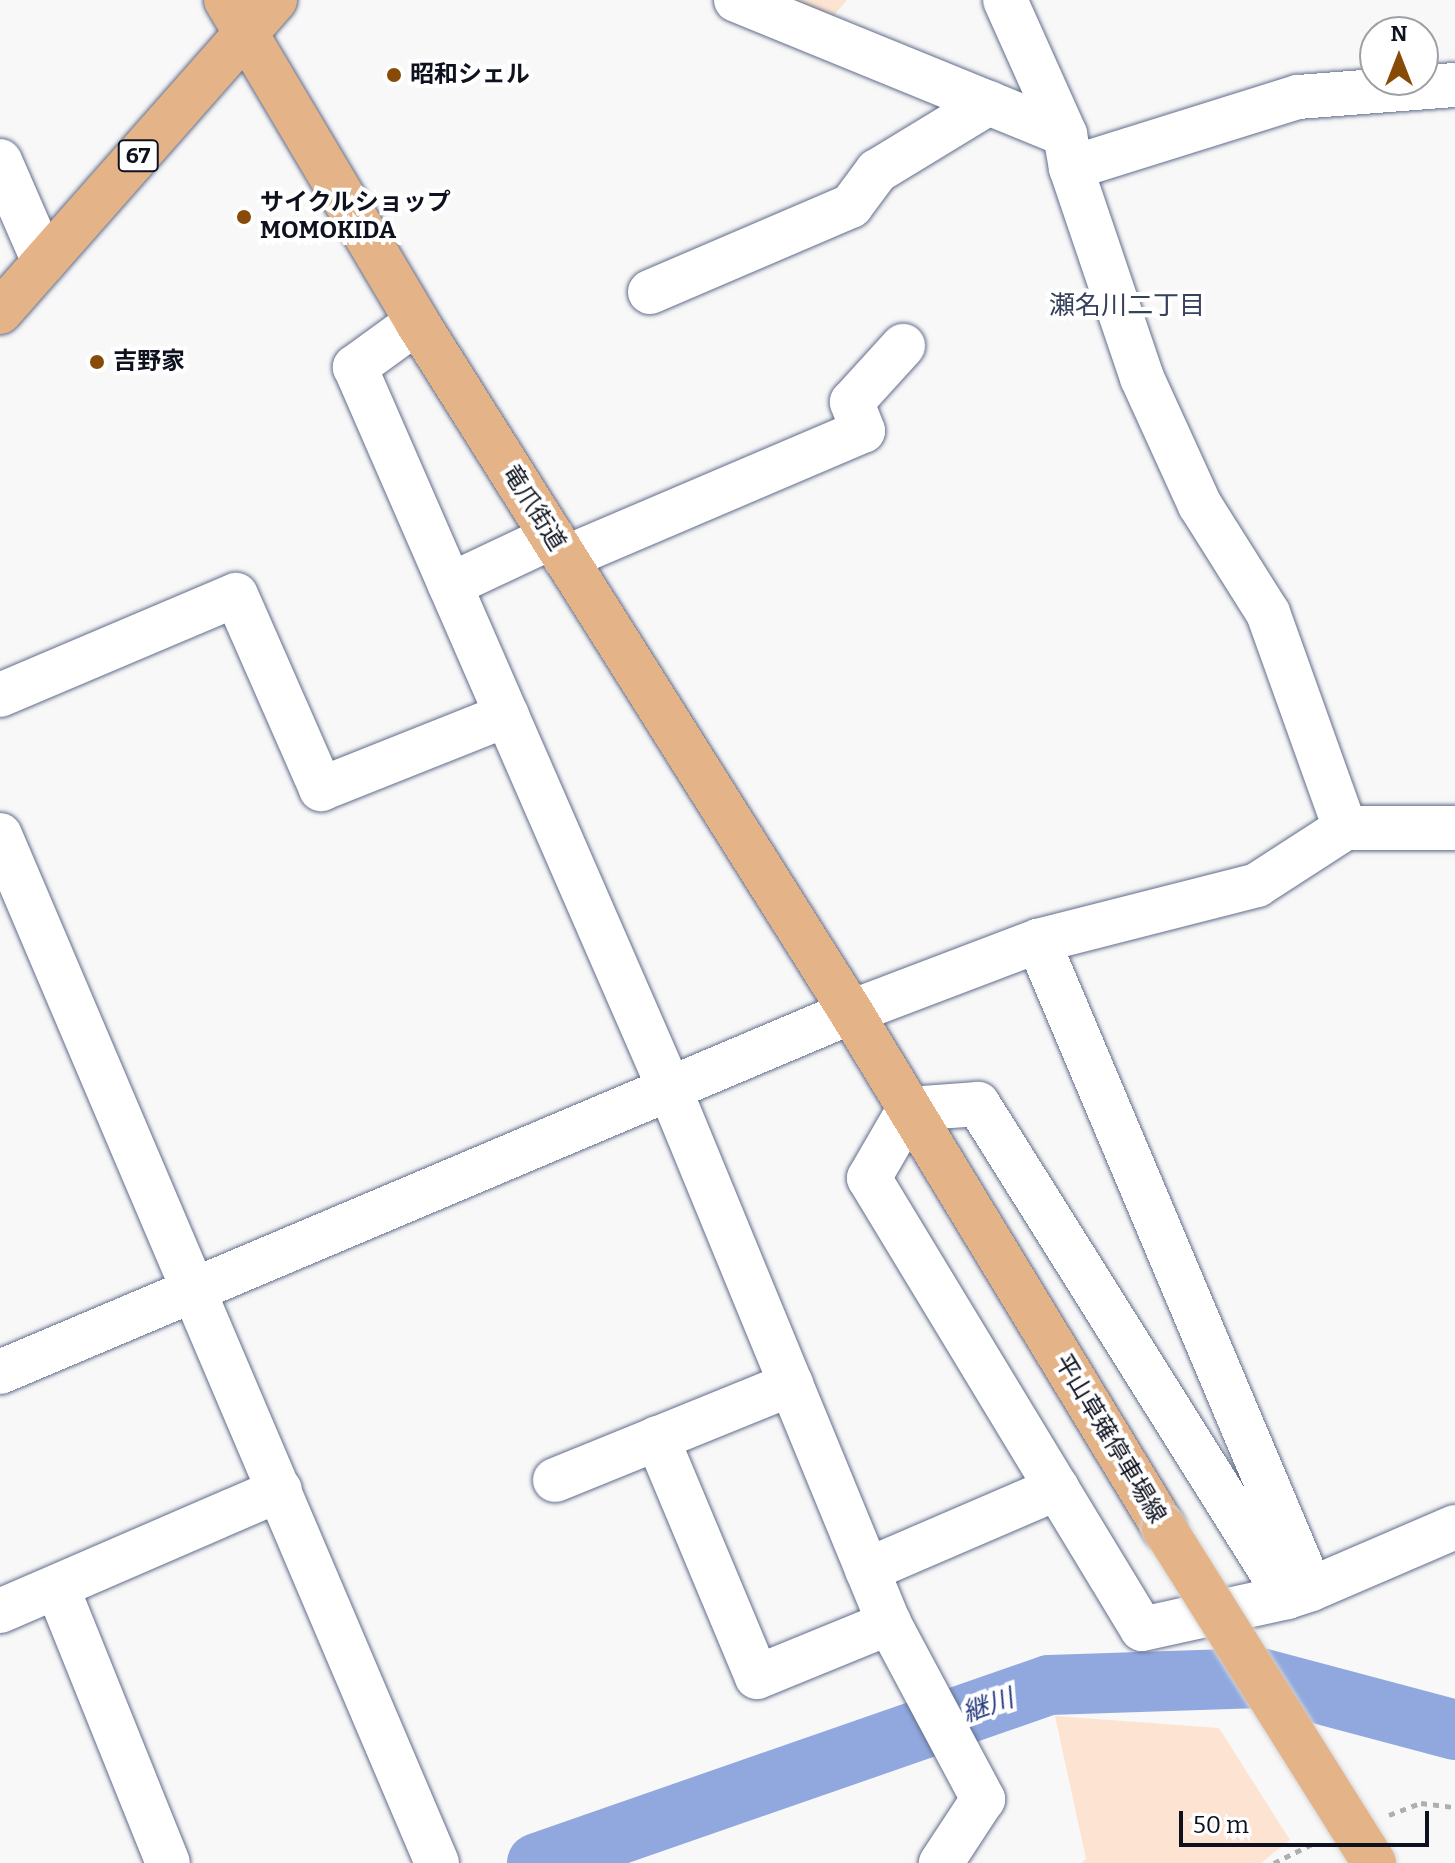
<!DOCTYPE html>
<html>
<head>
<meta charset="utf-8">
<style>
	body { margin:0 }
	#map { position:relative; width:1455px; height:1863px; overflow:hidden; background:#f8f8f8; font-family:Bitter,"Noto Sans JP",serif }
	div>[style] { position:absolute }
	.green>* { inset:0; background:#fde4d2 }
	.river>* { height:60px; margin:-30px; padding:0 30px; transform-origin:30px; border-radius:30px; background:#91a8df }
	.path>* { height:5px; margin-top:-2.5px; transform-origin:0; background:repeating-linear-gradient(90deg,#aeafb3 0 6px,transparent 0 12px) }
	.roads { filter:drop-shadow(0 0 2px #616d8b) drop-shadow(0 0 2px #616d8b) }
	.minor>* { height:44px; margin:-22px; padding:0 22px; transform-origin:22px; border-radius:22px; background:#fff }
	.major>* { height:44px; margin:-22px; padding:0 22px; transform-origin:22px; border-radius:22px; background:#e4b488 }
	.bridges { filter:drop-shadow(0 0 2px #d4d4d6) drop-shadow(0 0 2px #d4d4d6) }
	.major-bridge>* { height:44px; margin:-22px; padding:0 22px; transform-origin:22px; border-radius:22px; background:#e4b488 }
	.dots>* { width:22px; height:22px; translate:-50% -50%; box-sizing:border-box; border:4px solid #fff; border-radius:50% }
	span { translate:-50% -50%; white-space:nowrap; text-align:center; line-height:1.15; -webkit-text-stroke:8px #fff; paint-order:stroke }
	.shield-label span { padding:2px 6px; background:#fff; border:2px solid; border-radius:6px; -webkit-text-stroke-width:0 }
	.shield-label { font-size:22px; color:#0e121e; font-weight:700 }
	.poi-label { font-size:24px; color:#0e121e; font-weight:700 }
	.left { translate:0 -50%; text-align:left }
	.street-label { font-size:24px; color:#0e121e }
	.neighbourhood-label { font-size:26px; color:#36415c }
	.water-label { font-size:26px; color:#293e80; font-style:italic }
	.north { position:absolute; left:1359px; top:16px; width:80px; height:80px; box-sizing:border-box; background:#fff; border:2px solid #9fa0a5; border-radius:50%; rotate:0deg; font-size:22px; font-weight:700; line-height:32px; text-align:center; color:#0e121e }
	.north::after { content:''; display:block; margin:auto; width:28px; height:36px; background:#874a07; clip-path:polygon(50% 0,100% 100%,50% 72%,0 100%) }
	.scale { position:absolute; left:1179px; top:1811px; width:250px; height:36px; box-sizing:border-box; border:4px solid #0e121e; border-top:0; padding-left:10px; font-size:24px; line-height:28px; white-space:nowrap; color:#0e121e; -webkit-text-stroke:6px #fff; paint-order:stroke }
</style>
</head>
<body>
<div id="map">
	<div class="green">
		<div style="clip-path:polygon(788px 0,847px 0,830px 20px)"></div>
		<div style="clip-path:polygon(1055px 1716px,1219px 1728px,1290px 1840px,1261px 1863px,1081px 1863px,1086px 1859px)"></div>
	</div>
	<div class="river">
		<div style="left:537px;top:1863px;width:542px;rotate:-19.17deg"></div>
		<div style="left:1049px;top:1685px;width:211px;rotate:-1.9deg"></div>
		<div style="left:1260px;top:1678px;width:202px;rotate:14.9deg"></div>
	</div>
	<div class="path">
		<div style="left:1389px;top:1815px;width:34px;rotate:-21deg"></div>
		<div style="left:1421px;top:1803px;width:34px;rotate:7deg"></div>
		<div style="left:1274px;top:1863px;width:47px;rotate:-26.6deg"></div>
	</div>
	<div class="roads">
		<div class="minor">
			<div style="left:736px;top:0;width:355px;rotate:22.2deg"></div>
			<div style="left:1065px;top:134px;width:35px;rotate:80deg"></div>
			<div style="left:1071px;top:168px;width:222px;rotate:71.3deg"></div>
			<div style="left:1142px;top:378px;width:140px;rotate:65.5deg"></div>
			<div style="left:1200px;top:505px;width:128px;rotate:57.8deg"></div>
			<div style="left:1268px;top:613px;width:228px;rotate:70.3deg"></div>
			<div style="left:1005px;top:0;width:147px;rotate:65.9deg"></div>
			<div style="left:0;top:161px;width:110px;rotate:66.5deg"></div>
			<div style="left:1071px;top:168px;width:238px;rotate:-17.4deg"></div>
			<div style="left:1298px;top:97px;width:157px;rotate:-4.4deg"></div>
			<div style="left:650px;top:292px;width:219px;rotate:-23.2deg"></div>
			<div style="left:851px;top:206px;width:44px;rotate:-53.4deg"></div>
			<div style="left:877px;top:171px;width:131px;rotate:-31.3deg"></div>
			<div style="left:417px;top:322px;width:77px;rotate:144deg"></div>
			<div style="left:355px;top:367px;width:789px;rotate:66.46deg"></div>
			<div style="left:670px;top:1090px;width:576px;rotate:67.66deg"></div>
			<div style="left:889px;top:1623px;width:200px;rotate:61.9deg"></div>
			<div style="left:983px;top:1799px;width:77px;rotate:123.3deg"></div>
			<div style="left:565px;top:558px;width:324px;rotate:-23.1deg"></div>
			<div style="left:863px;top:431px;width:31px;rotate:-111deg"></div>
			<div style="left:852px;top:402px;width:76px;rotate:-47.7deg"></div>
			<div style="left:450px;top:585px;width:113px;rotate:-25.2deg"></div>
			<div style="left:0;top:695px;width:256px;rotate:-23deg"></div>
			<div style="left:236px;top:595px;width:212px;rotate:66.3deg"></div>
			<div style="left:321px;top:789px;width:200px;rotate:-21.7deg"></div>
			<div style="left:0;top:835px;width:1117px;rotate:66.97deg"></div>
			<div style="left:1038px;top:941px;width:703px;rotate:67.15deg"></div>
			<div style="left:1311px;top:1589px;width:157px;rotate:-23.3deg"></div>
			<div style="left:0;top:1372px;width:924px;rotate:-22.93deg"></div>
			<div style="left:851px;top:1012px;width:200px;rotate:-20.8deg"></div>
			<div style="left:1038px;top:941px;width:226px;rotate:-14.3deg"></div>
			<div style="left:1257px;top:885px;width:105px;rotate:-32.9deg"></div>
			<div style="left:1345px;top:828px;width:110px"></div>
			<div style="left:657px;top:1438px;width:259px;rotate:67.3deg"></div>
			<div style="left:757px;top:1677px;width:143px;rotate:-22.2deg"></div>
			<div style="left:555px;top:1480px;width:255px;rotate:-22.1deg"></div>
			<div style="left:867px;top:1570px;width:207px;rotate:-23.3deg"></div>
			<div style="left:57px;top:1587px;width:297px;rotate:68.1deg"></div>
			<div style="left:1287px;top:1597px;width:582px;rotate:-122.08deg"></div>
			<div style="left:978px;top:1104px;width:69px;rotate:175.9deg"></div>
			<div style="left:909px;top:1109px;width:80px;rotate:120.1deg"></div>
			<div style="left:869px;top:1178px;width:527px;rotate:58.81deg"></div>
			<div style="left:1142px;top:1629px;width:148px;rotate:-12.4deg"></div>
			<div style="left:1287px;top:1597px;width:25px;rotate:-18deg"></div>
			<div style="left:0;top:1611px;width:305px;rotate:-23.4deg"></div>
		</div>
		<div class="major">
			<div style="left:226px;top:0;width:374px;rotate:59.3deg"></div>
			<div style="left:417px;top:322px;width:815px;rotate:57.83deg"></div>
			<div style="left:851px;top:1012px;width:604px;rotate:58.76deg"></div>
			<div style="left:0;top:312px;width:416px;rotate:-48.6deg"></div>
		</div>
	</div>
	<div class="bridges">
		<div class="major-bridge">
			<div style="left:1164px;top:1528px;width:395px;rotate:57.9deg"></div>
		</div>
	</div>
	<div class="dots">
		<div style="left:394px;top:75px;background:#874a07"></div>
		<div style="left:244px;top:217px;background:#874a07"></div>
		<div style="left:97px;top:362px;background:#874a07"></div>
	</div>
	<div class="shield-label">
		<span style="left:138px;top:156px">67</span>
	</div>
	<div class="poi-label">
		<span class="left" style="left:410px;top:75px">昭和シェル</span>
		<span class="left" style="left:260px;top:217px">サイクルショップ<br>MOMOKIDA</span>
		<span class="left" style="left:113px;top:362px">吉野家</span>
	</div>
	<div class="street-label">
		<span style="left:534px;top:508px;rotate:58deg">竜爪街道</span>
		<span style="left:1110px;top:1439px;rotate:59deg">平山草薙停車場線</span>
	</div>
	<div class="neighbourhood-label">
		<span style="left:1127px;top:306px">瀬名川二丁目</span>
	</div>
	<div class="water-label">
		<span style="left:988px;top:1706px;rotate:-19deg">継川</span>
	</div>
	<div class="north">N</div>
	<div class="scale">50 m</div>
</div>
</body>
</html>
